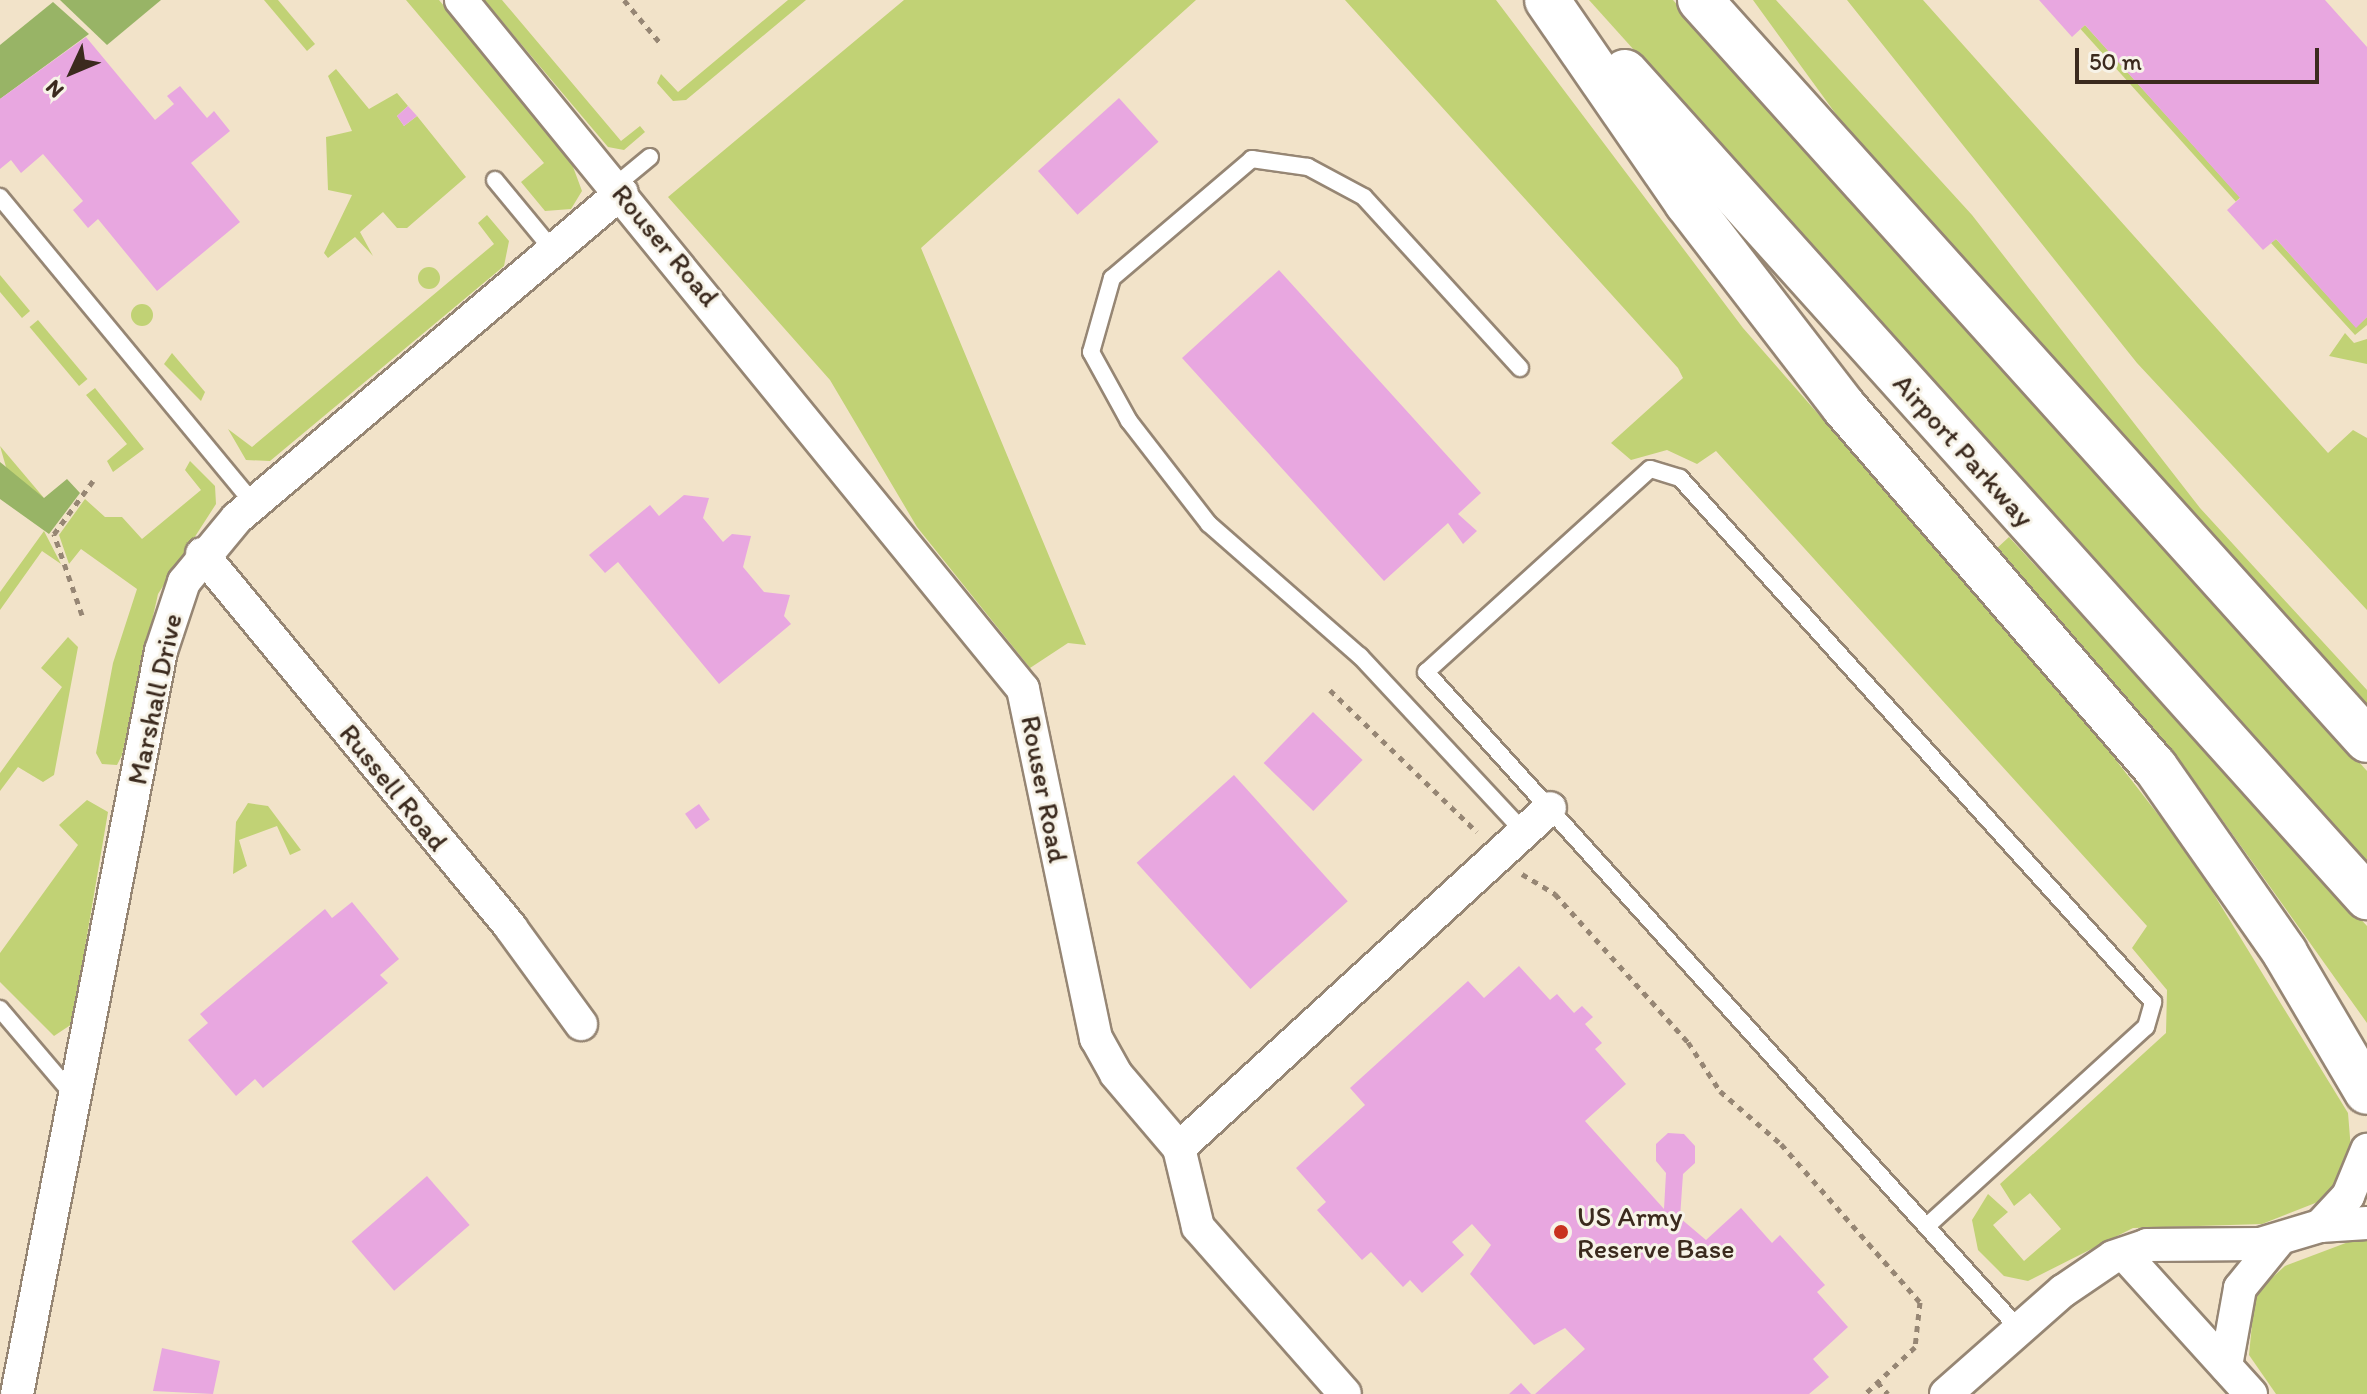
<!DOCTYPE html>
<style>
body{margin:0}
#map{position:relative;width:2367px;height:1394px;overflow:hidden;background:#f2e3c9;font-family:Itim,sans-serif}
div>[style]{position:absolute}
.green>*{inset:0;background:#c1d275;transform-origin:0 0}
.round{border-radius:50%}
.forest>*{inset:0;background:#98b466}
.building>*{inset:0;background:#e8a7e0;transform-origin:0 0}
.path>*{height:5px;margin-top:-2.5px;transform-origin:0;background:repeating-linear-gradient(90deg,#968674 0 6px,transparent 0 12px)}
.roads{filter:drop-shadow(2px 0 #968674) drop-shadow(-2px 0 #968674) drop-shadow(0 2px #968674) drop-shadow(0 -2px #968674)}
.service>*{height:16px;margin:-8px;padding:0 8px;transform-origin:8px;border-radius:8px;background:#fff}
.minor>*{height:32px;margin:-16px;padding:0 16px;transform-origin:16px;border-radius:16px;background:#fff}
.motorway>*{height:44px;margin:-22px;padding:0 22px;transform-origin:22px;border-radius:22px;background:#fff}
.dots>*{width:22px;height:22px;translate:-50% -50%;box-sizing:border-box;border:4px solid #f7f3e8;border-radius:50%}
span{translate:-50% -50%;white-space:nowrap;text-align:center;line-height:1.15;-webkit-text-stroke:6px #f7f3e8;paint-order:stroke}
.street-label{font-size:28px;color:#3b2a1e}
.poi-label{font-size:28px;color:#3b2a1e}
.left{translate:0 -50%;text-align:left}
.north{position:absolute;left:32px;top:32px;width:80px;height:80px;-webkit-text-stroke:6px #f7f3e8;paint-order:stroke;rotate:226deg;font-size:22px;font-weight:700;line-height:32px;text-align:center;color:#3b2a1e}
.north::after{content:'';display:block;margin:auto;width:28px;height:36px;background:#3b2a1e;clip-path:polygon(50% 0,100% 100%,50% 72%,0 100%)}
.scale{position:absolute;left:2075px;top:48px;width:244px;height:36px;box-sizing:border-box;border:4px solid #3b2a1e;border-top:0;padding-left:10px;font-size:24px;line-height:28px;white-space:nowrap;color:#3b2a1e;-webkit-text-stroke:6px #f7f3e8;paint-order:stroke}
</style>
<div id="map">
<div class="green">
<i style="clip-path:polygon(264px 0,278px 0,315px 44px,307px 51px)"></i>
<i style="clip-path:polygon(406px 0,439px 0,569px 156px,582px 191px,571px 209px,545px 211px,521px 182px,544px 163px)"></i>
<i style="clip-path:polygon(484px 0,502px 0,621px 141px,640px 126px,645px 132px,624px 150px,608px 147px)"></i>
<i style="clip-path:polygon(788px 0,806px 0,686px 100px,673px 101px,657px 83px,661px 74px,678px 92px)"></i>
<i style="clip-path:polygon(904px 0,1196px 0,921px 248px,1086px 645px,1068px 643px,1030px 668px,917px 527px,830px 380px,668px 197px)"></i>
<i style="clip-path:polygon(1345px 0,1496px 0,1743px 328px,2081px 715px,2191px 857px,2348px 1113px,2352px 1162px,2328px 1198px,2262px 1224px,2133px 1228px,2028px 1281px,2004px 1276px,1978px 1250px,1972px 1220px,1988px 1194px,2008px 1212px,1993px 1225px,2024px 1261px,2061px 1229px,2030px 1193px,2014px 1206px,2000px 1184px,2166px 1033px,2167px 990px,2132px 948px,2147px 926px,1716px 451px,1697px 464px,1667px 450px,1631px 460px,1611px 443px,1683px 378px,1678px 368px)"></i>
<i style="clip-path:polygon(1589px 0,1673px 0,1878px 227px,2367px 771px,2367px 865px)"></i>
<i style="clip-path:polygon(1753px 0,1776px 0,1972px 215px,2200px 508px,2367px 690px,2367px 707px,1857px 143px)"></i>
<i style="clip-path:polygon(1847px 0,1923px 0,2328px 453px,2353px 430px,2367px 438px,2367px 610px,2137px 363px)"></i>
<i style="left:2085px;top:25px;width:232px;height:6px;rotate:48deg"></i>
<i style="clip-path:polygon(336px 69px,369px 109px,397px 93px,408px 106px,397px 116px,404px 126px,417px 116px,466px 177px,407px 228px,397px 228px,383px 212px,360px 232px,373px 256px,355px 237px,328px 258px,324px 253px,352px 195px,328px 190px,326px 137px,352px 131px,328px 76px)"></i>
<i style="clip-path:polygon(487px 215px,509px 241px,504px 266px,270px 461px,246px 460px,228px 429px,252px 447px,494px 244px,478px 223px)"></i>
<i style="clip-path:polygon(2276px 239px,2356px 327px,2367px 317px,2367px 325px,2355px 335px,2271px 243px)"></i>
<i class="round" style="left:418px;top:267px;width:22px;height:22px"></i>
<i style="clip-path:polygon(0 275px,30px 311px,22px 318px,0 292px)"></i>
<i class="round" style="left:131px;top:304px;width:22px;height:22px"></i>
<i style="left:38px;top:320px;width:77px;height:11px;rotate:50deg"></i>
<i style="clip-path:polygon(2345px 333px,2354px 343px,2367px 339px,2367px 364px,2329px 356px)"></i>
<i style="clip-path:polygon(172px 353px,205px 392px,201px 401px,164px 364px)"></i>
<i style="clip-path:polygon(95px 388px,144px 449px,113px 472px,107px 461px,127px 444px,86px 395px)"></i>
<i style="clip-path:polygon(0 446px,44px 498px,8px 474px)"></i>
<i style="clip-path:polygon(190px 461px,215px 486px,216px 504px,158px 594px,122px 755px,117px 765px,102px 764px,96px 753px,113px 663px,137px 589px,81px 549px,69px 564px,59px 535px,85px 499px,105px 517px,122px 517px,142px 539px,201px 490px,185px 470px)"></i>
<i style="clip-path:polygon(44px 531px,61px 564px,42px 551px,0 610px,0 592px)"></i>
<i style="clip-path:polygon(2009px 537px,2367px 926px,2367px 1023px,2196px 783px,1995px 550px)"></i>
<i style="clip-path:polygon(68px 637px,78px 647px,54px 775px,43px 782px,18px 767px,0 791px,0 773px,62px 687px,41px 668px)"></i>
<i style="clip-path:polygon(87px 800px,108px 812px,72px 1024px,54px 1036px,0 982px,0 953px,78px 845px,59px 825px)"></i>
<i style="clip-path:polygon(248px 803px,268px 806px,301px 850px,290px 855px,277px 826px,239px 840px,247px 866px,233px 874px,236px 822px)"></i>
<i style="clip-path:polygon(2367px 1235px,2367px 1394px,2276px 1394px,2249px 1355px,2255px 1293px,2285px 1266px)"></i>
</div>
<div class="forest">
<i style="clip-path:polygon(60px 0,161px 0,107px 45px)"></i>
<i style="clip-path:polygon(53px 2px,89px 34px,0 99px,0 45px)"></i>
<i style="clip-path:polygon(0 462px,44px 498px,67px 479px,80px 493px,49px 534px,0 499px)"></i>
</div>
<div class="building">
<i style="clip-path:polygon(2039px 0,2325px 0,2367px 47px,2367px 317px,2356px 328px,2276px 239px,2263px 250px,2227px 210px,2240px 198px,2085px 25px,2072px 37px)"></i>
<i style="clip-path:polygon(86px 37px,155px 120px,174px 104px,167px 96px,180px 86px,207px 118px,214px 111px,230px 131px,191px 163px,240px 222px,157px 291px,98px 219px,88px 228px,73px 210px,83px 201px,43px 154px,21px 173px,11px 160px,0 169px,0 99px)"></i>
<i style="left:1119px;top:98px;width:59px;height:109px;rotate:48deg"></i>
<i style="clip-path:polygon(408px 106px,417px 116px,404px 126px,397px 116px)"></i>
<i style="clip-path:polygon(1279px 270px,1481px 493px,1458px 514px,1477px 531px,1463px 544px,1448px 523px,1384px 581px,1182px 358px)"></i>
<i style="clip-path:polygon(684px 495px,709px 498px,703px 518px,723px 542px,732px 534px,751px 536px,743px 567px,764px 592px,790px 595px,784px 616px,791px 624px,719px 684px,618px 562px,605px 573px,589px 555px,650px 505px,659px 516px)"></i>
<i style="left:1313px;top:712px;width:69px;height:71px;rotate:44deg"></i>
<i style="left:1234px;top:775px;width:170px;height:131px;rotate:48deg"></i>
<i style="left:699px;top:804px;width:19px;height:17px;rotate:55deg"></i>
<i style="clip-path:polygon(352px 902px,399px 959px,380px 975px,388px 983px,263px 1088px,255px 1079px,236px 1096px,188px 1040px,208px 1023px,200px 1014px,325px 909px,332px 918px)"></i>
<i style="clip-path:polygon(1519px 966px,1550px 1000px,1557px 994px,1574px 1013px,1582px 1006px,1593px 1017px,1585px 1024px,1602px 1043px,1595px 1049px,1626px 1084px,1585px 1121px,1664px 1209px,1666px 1173px,1656px 1161px,1656px 1144px,1668px 1133px,1684px 1134px,1695px 1146px,1695px 1163px,1683px 1174px,1680px 1218px,1706px 1240px,1741px 1208px,1772px 1243px,1780px 1235px,1825px 1285px,1817px 1292px,1848px 1327px,1813px 1359px,1829px 1377px,1809px 1394px,1535px 1394px,1585px 1349px,1565px 1328px,1534px 1345px,1470px 1274px,1491px 1245px,1472px 1224px,1452px 1242px,1464px 1255px,1422px 1293px,1410px 1280px,1403px 1287px,1371px 1252px,1362px 1260px,1317px 1210px,1326px 1202px,1296px 1168px,1365px 1105px,1350px 1088px,1468px 981px,1484px 998px)"></i>
<i style="left:427px;top:1176px;width:65px;height:100px;rotate:49deg"></i>
<i style="clip-path:polygon(162px 1348px,220px 1361px,213px 1394px,153px 1391px)"></i>
<i style="clip-path:polygon(1521px 1383px,1531px 1394px,1509px 1394px)"></i>
</div>
<div class="path">
<i style="left:624px;top:0;width:57px;rotate:49.9deg"></i>
<i style="left:82px;top:615px;width:86px;rotate:-109.1deg"></i>
<i style="left:54px;top:534px;width:66px;rotate:-53.7deg"></i>
<i style="left:1330px;top:690px;width:204px;rotate:44deg"></i>
<i style="left:1522px;top:874px;width:39px;rotate:31deg"></i>
<i style="left:1555px;top:894px;width:199px;rotate:48.1deg"></i>
<i style="left:1688px;top:1042px;width:59px;rotate:56.9deg"></i>
<i style="left:1720px;top:1091px;width:81px;rotate:41deg"></i>
<i style="left:1781px;top:1144px;width:210px;rotate:48.7deg"></i>
<i style="left:1920px;top:1302px;width:45px;rotate:96.3deg"></i>
<i style="left:1915px;top:1347px;width:69px;rotate:136.8deg"></i>
<i style="left:1877px;top:1382px;width:16px;rotate:47deg"></i>
</div>
<div class="roads">
<div class="service">
<i style="left:495px;top:180px;width:91px;rotate:50.4deg"></i>
<i style="left:616px;top:185px;width:44px;rotate:-39.5deg"></i>
<i style="left:0;top:197px;width:398px;rotate:50.4deg"></i>
<i style="left:1520px;top:368px;width:231px;rotate:-132.4deg"></i>
<i style="left:1364px;top:197px;width:64px;rotate:-151.8deg"></i>
<i style="left:1308px;top:167px;width:57px;rotate:-171.9deg"></i>
<i style="left:1252px;top:159px;width:184px;rotate:139.6deg"></i>
<i style="left:1112px;top:278px;width:77px;rotate:105.8deg"></i>
<i style="left:1091px;top:352px;width:79px;rotate:61.2deg"></i>
<i style="left:1129px;top:421px;width:130px;rotate:52.2deg"></i>
<i style="left:1209px;top:524px;width:201px;rotate:41.2deg"></i>
<i style="left:1360px;top:656px;width:241px;rotate:47deg"></i>
<i style="left:0;top:1009px;width:114px;rotate:49.6deg"></i>
<i style="left:1927px;top:1226px;width:296px;rotate:-42.3deg"></i>
<i style="left:2146px;top:1027px;width:26px;rotate:-74deg"></i>
<i style="left:2153px;top:1002px;width:706px;rotate:-132.07deg"></i>
<i style="left:1680px;top:478px;width:31px;rotate:-163deg"></i>
<i style="left:1650px;top:469px;width:302px;rotate:137.8deg"></i>
<i style="left:1426px;top:672px;width:885px;rotate:47.93deg"></i>
</div>
<div class="minor">
<i style="left:461px;top:0;width:889px;rotate:50.8deg"></i>
<i style="left:1023px;top:689px;width:357px;rotate:78.2deg"></i>
<i style="left:1096px;top:1038px;width:41px;rotate:60.9deg"></i>
<i style="left:1116px;top:1074px;width:97px;rotate:49.6deg"></i>
<i style="left:1179px;top:1148px;width:503px;rotate:-42.5deg"></i>
<i style="left:202px;top:554px;width:485px;rotate:50.4deg"></i>
<i style="left:511px;top:928px;width:119px;rotate:53.9deg"></i>
<i style="left:1179px;top:1148px;width:81px;rotate:76.5deg"></i>
<i style="left:1198px;top:1227px;width:222px;rotate:48.6deg"></i>
<i style="left:2320px;top:1226px;width:41px;rotate:-47deg"></i>
<i style="left:2348px;top:1196px;width:50px;rotate:-67.6deg"></i>
<i style="left:2124px;top:1254px;width:189px;rotate:47.8deg"></i>
<i style="left:2226px;top:1366px;width:79px;rotate:-79.8deg"></i>
<i style="left:2240px;top:1288px;width:62px;rotate:-50.9deg"></i>
<i style="left:17px;top:1394px;width:757px;rotate:-79.03deg"></i>
<i style="left:161px;top:651px;width:73px;rotate:-71.6deg"></i>
<i style="left:184px;top:582px;width:83px;rotate:-50.4deg"></i>
<i style="left:237px;top:518px;width:504px;rotate:-40.26deg"></i>
<i style="left:1946px;top:1394px;width:156px;rotate:-41.4deg"></i>
<i style="left:2063px;top:1291px;width:60px;rotate:-34.2deg"></i>
<i style="left:2113px;top:1257px;width:36px;rotate:-19deg"></i>
<i style="left:2147px;top:1245px;width:113px;rotate:-0.5deg"></i>
<i style="left:2260px;top:1244px;width:63px;rotate:-16.7deg"></i>
<i style="left:2320px;top:1226px;width:47px;rotate:-3.7deg"></i>
</div>
<div class="motorway">
<i style="left:1547px;top:0;width:247px;rotate:55.4deg"></i>
<i style="left:1687px;top:203px;width:257px;rotate:52.4deg"></i>
<i style="left:1844px;top:407px;width:476px;rotate:49.2deg"></i>
<i style="left:2155px;top:767px;width:227px;rotate:55deg"></i>
<i style="left:2285px;top:953px;width:161px;rotate:59.5deg"></i>
<i style="left:1700px;top:0;width:996px;rotate:47.97deg"></i>
<i style="left:1625px;top:72px;width:1110px;rotate:48.03deg"></i>
</div>
</div>
<div class="dots">
<i style="left:1561px;top:1232px;background:#c8321e"></i>
</div>
<div class="street-label">
<span style="left:666px;top:245px;rotate:50deg">Rouser Road</span>
<span style="left:1964px;top:450px;rotate:48deg">Airport Parkway</span>
<span style="left:154px;top:699px;rotate:-78deg">Marshall Drive</span>
<span style="left:394px;top:787px;rotate:51deg">Russell Road</span>
<span style="left:1045px;top:789px;rotate:79deg">Rouser Road</span>
</div>
<div class="poi-label">
<span class="left" style="left:1577px;top:1232px">US Army<br>Reserve Base</span>
</div>
<div class="north">N</div>
<div class="scale">50 m</div>
</div>
